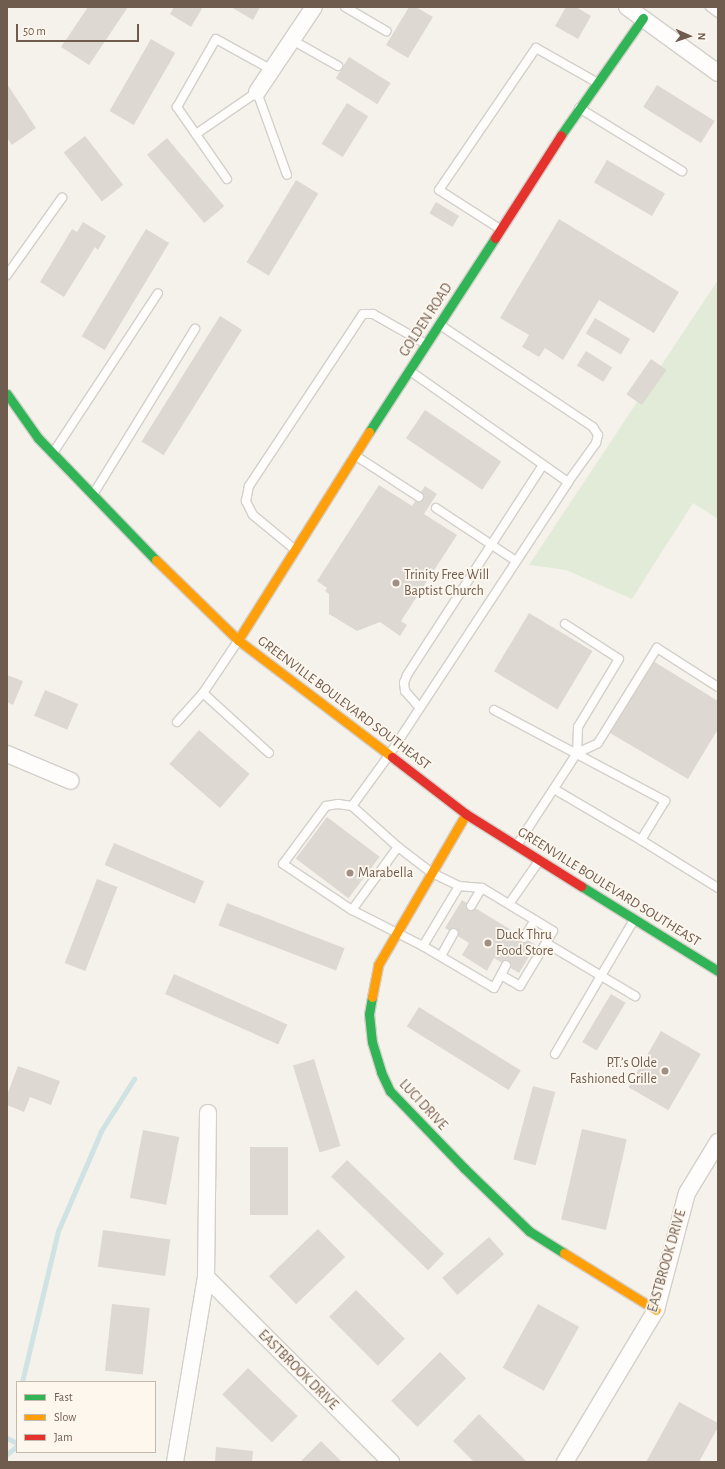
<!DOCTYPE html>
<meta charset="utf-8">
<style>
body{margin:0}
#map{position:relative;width:725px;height:1469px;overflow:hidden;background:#f5f2ec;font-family:"Alegreya Sans",sans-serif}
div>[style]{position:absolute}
.green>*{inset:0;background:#e2ebd8}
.stream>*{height:5px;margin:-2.5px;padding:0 2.5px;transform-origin:2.5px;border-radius:2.5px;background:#cfe2e4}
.building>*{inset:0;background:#ded8d2;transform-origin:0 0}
.roads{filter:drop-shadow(1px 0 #d4cfca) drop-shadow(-1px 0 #d4cfca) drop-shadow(0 1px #d4cfca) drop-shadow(0 -1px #d4cfca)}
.lane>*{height:8px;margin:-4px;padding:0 4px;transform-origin:4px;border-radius:4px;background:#fefdfc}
.street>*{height:16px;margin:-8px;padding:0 8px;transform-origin:8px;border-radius:8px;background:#fefdfc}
.fast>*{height:9px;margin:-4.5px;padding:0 4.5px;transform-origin:4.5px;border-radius:4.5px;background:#30b455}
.slow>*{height:9px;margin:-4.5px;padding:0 4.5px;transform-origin:4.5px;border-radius:4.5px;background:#ff9f0a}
.jam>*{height:9px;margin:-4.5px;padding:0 4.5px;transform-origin:4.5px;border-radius:4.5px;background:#e5322d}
.dots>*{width:11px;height:11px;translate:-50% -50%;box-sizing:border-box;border:2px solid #fdf7ee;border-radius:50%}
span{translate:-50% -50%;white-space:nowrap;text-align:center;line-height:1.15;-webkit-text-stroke:3.5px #fdf7ee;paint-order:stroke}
.street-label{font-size:14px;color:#705c4f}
.poi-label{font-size:14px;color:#705c4f}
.left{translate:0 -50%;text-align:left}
.right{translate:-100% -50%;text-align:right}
.frame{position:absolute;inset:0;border:8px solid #705c4f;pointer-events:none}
.legend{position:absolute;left:16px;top:1381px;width:140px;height:72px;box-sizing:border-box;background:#fdf7ee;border:1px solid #c5b9ae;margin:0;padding:5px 7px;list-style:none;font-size:12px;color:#705c4f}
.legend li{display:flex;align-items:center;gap:8px;height:20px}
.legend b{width:20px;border:1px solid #c5b9ae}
.north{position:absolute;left:669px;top:16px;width:40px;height:40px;-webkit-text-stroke:3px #fdf7ee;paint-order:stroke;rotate:92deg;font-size:11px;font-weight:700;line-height:16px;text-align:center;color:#705c4f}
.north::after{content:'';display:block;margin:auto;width:14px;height:18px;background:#705c4f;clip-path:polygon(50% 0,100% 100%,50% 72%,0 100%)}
.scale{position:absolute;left:16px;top:24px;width:123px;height:18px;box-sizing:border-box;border:2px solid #705c4f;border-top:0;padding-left:5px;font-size:12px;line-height:14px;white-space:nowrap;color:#705c4f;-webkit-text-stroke:3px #fdf7ee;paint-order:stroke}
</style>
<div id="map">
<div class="green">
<i style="clip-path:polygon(718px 280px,718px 519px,693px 503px,632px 599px,566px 570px,529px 565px)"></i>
</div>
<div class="stream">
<i style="left:22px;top:1382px;width:155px;rotate:-76.6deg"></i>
<i style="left:58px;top:1231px;width:109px;rotate:-66.7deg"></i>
<i style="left:101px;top:1131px;width:62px;rotate:-57.6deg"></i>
<i style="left:7px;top:1438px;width:11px;rotate:27deg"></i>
<i style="left:7px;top:1454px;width:13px;rotate:-39deg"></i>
</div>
<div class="building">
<i style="clip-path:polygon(88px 7px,128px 7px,89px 65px,61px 47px)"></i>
<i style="clip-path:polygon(174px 7px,203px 7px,191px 27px,170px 14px)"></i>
<i style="clip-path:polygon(231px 7px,260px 7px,253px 20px)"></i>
<i style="clip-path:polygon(409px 7px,416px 7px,433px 17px,408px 58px,386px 45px)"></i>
<i style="clip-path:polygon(566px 7px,576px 7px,591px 16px,578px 39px,555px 26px)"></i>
<i style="left:151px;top:39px;width:28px;height:83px;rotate:30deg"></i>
<i style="left:349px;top:57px;width:49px;height:25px;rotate:32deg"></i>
<i style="clip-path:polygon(7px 84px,36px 128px,12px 145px,7px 138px)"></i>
<i style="left:657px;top:85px;width:68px;height:26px;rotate:32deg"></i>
<i style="left:347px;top:103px;width:25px;height:48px;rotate:32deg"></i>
<i style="left:85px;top:136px;width:62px;height:27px;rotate:52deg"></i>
<i style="left:167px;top:138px;width:89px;height:26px;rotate:50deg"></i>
<i style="left:607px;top:160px;width:67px;height:26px;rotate:30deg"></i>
<i style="left:296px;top:180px;width:26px;height:96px;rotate:31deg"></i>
<i style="left:436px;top:202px;width:27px;height:13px;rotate:31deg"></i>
<i style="clip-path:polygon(559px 219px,679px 292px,654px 333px,599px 300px,563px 360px,545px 348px,539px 357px,522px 347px,529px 335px,500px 318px)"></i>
<i style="clip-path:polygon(83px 222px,106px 236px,98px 250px,95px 247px,64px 297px,40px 282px,72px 229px,77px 232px)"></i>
<i style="left:146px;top:229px;width:27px;height:125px;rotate:31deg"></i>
<i style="left:220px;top:316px;width:26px;height:148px;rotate:32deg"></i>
<i style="left:595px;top:318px;width:41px;height:18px;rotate:31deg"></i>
<i style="left:586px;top:351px;width:31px;height:17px;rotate:32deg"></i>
<i style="left:651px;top:359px;width:19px;height:43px;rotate:35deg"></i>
<i style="left:425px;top:410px;width:92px;height:34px;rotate:34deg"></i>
<i style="clip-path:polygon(379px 485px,412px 506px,425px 486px,437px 494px,424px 514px,457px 535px,401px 621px,407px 625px,400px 636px,380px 622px,357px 631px,329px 614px,329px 594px,325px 591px,327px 588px,317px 581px)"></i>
<i style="left:529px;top:613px;width:74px;height:68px;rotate:31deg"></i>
<i style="clip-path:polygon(653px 661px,718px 701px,718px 729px,688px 779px,610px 733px)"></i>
<i style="clip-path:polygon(7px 675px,23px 681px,13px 705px,7px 702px)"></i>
<i style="left:45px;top:690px;width:36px;height:28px;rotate:23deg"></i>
<i style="left:199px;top:730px;width:67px;height:45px;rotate:41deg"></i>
<i style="left:327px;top:817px;width:66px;height:52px;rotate:37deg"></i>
<i style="left:114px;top:843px;width:98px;height:24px;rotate:23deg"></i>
<i style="left:97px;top:879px;width:22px;height:90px;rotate:21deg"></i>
<i style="clip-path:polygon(462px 900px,536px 945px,519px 973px,494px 958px,487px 971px,462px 955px,469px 943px,445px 928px)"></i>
<i style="left:227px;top:903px;width:126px;height:24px;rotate:21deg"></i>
<i style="left:174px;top:974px;width:124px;height:22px;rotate:24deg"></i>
<i style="left:611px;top:994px;width:17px;height:56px;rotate:31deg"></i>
<i style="left:419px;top:1007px;width:120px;height:23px;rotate:32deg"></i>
<i style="left:661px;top:1031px;width:46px;height:65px;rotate:30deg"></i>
<i style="left:314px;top:1059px;width:91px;height:22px;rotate:73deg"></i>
<i style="clip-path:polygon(18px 1066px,60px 1081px,51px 1105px,30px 1097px,24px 1112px,7px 1105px,7px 1095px)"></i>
<i style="left:533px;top:1086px;width:23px;height:76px;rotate:15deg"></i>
<i style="left:582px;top:1129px;width:46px;height:93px;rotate:13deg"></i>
<i style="left:143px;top:1130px;width:37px;height:69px;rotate:11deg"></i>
<i style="left:250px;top:1147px;width:38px;height:68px"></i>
<i style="left:347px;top:1160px;width:135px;height:23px;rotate:44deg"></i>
<i style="left:318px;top:1229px;width:39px;height:68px;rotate:46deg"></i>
<i style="left:103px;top:1230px;width:68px;height:37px;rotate:8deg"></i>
<i style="left:489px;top:1237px;width:23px;height:62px;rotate:49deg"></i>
<i style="left:356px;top:1290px;width:69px;height:38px;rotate:45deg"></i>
<i style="left:112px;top:1304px;width:38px;height:67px;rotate:6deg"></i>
<i style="left:538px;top:1304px;width:47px;height:73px;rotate:29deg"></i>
<i style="left:440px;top:1352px;width:37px;height:69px;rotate:45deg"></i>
<i style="left:248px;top:1368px;width:69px;height:37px;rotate:44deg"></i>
<i style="clip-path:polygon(679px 1402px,718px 1423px,718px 1427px,699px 1462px,646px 1462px)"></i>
<i style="clip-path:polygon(479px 1414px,527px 1462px,474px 1462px,453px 1441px)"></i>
<i style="clip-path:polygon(321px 1441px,342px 1462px,300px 1462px)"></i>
<i style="clip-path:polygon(216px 1447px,253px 1451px,252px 1462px,215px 1462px)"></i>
</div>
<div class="roads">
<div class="lane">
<i style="left:345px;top:7px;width:48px;rotate:30.3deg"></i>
<i style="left:710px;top:7px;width:10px;rotate:37deg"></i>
<i style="left:292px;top:40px;width:53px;rotate:29.5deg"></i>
<i style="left:579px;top:108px;width:121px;rotate:31.5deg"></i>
<i style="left:196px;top:134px;width:74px;rotate:-34.5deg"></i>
<i style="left:257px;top:92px;width:88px;rotate:70.1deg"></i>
<i style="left:227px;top:179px;width:88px;rotate:-124.8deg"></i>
<i style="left:177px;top:107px;width:78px;rotate:-60.2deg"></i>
<i style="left:216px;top:39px;width:64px;rotate:29deg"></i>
<i style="left:500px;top:229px;width:72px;rotate:-147.4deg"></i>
<i style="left:439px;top:190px;width:172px;rotate:-55.7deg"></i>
<i style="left:536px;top:48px;width:69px;rotate:29.5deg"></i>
<i style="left:7px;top:275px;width:95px;rotate:-54.5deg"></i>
<i style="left:410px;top:371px;width:193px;rotate:35.1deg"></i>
<i style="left:568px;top:482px;width:48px;rotate:-54.3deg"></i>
<i style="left:596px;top:443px;width:8px;rotate:-76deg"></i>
<i style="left:598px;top:435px;width:9px;rotate:-122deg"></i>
<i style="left:593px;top:427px;width:184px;rotate:-146.3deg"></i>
<i style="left:53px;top:453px;width:191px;rotate:-56.7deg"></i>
<i style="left:356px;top:456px;width:75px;rotate:33.1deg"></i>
<i style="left:94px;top:493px;width:193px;rotate:-58.4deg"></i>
<i style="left:436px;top:508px;width:96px;rotate:33.5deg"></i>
<i style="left:293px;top:548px;width:52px;rotate:-140.5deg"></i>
<i style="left:253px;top:515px;width:16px;rotate:-117deg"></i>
<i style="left:246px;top:501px;width:15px;rotate:-79deg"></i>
<i style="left:249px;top:486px;width:206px;rotate:-56.5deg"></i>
<i style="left:363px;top:314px;width:10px"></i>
<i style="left:373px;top:314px;width:61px;rotate:29.5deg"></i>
<i style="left:565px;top:624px;width:64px;rotate:32.9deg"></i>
<i style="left:619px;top:659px;width:79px;rotate:121.1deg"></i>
<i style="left:578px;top:727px;width:26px;rotate:92deg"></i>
<i style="left:238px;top:641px;width:63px;rotate:123.9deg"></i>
<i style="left:203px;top:693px;width:89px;rotate:42.3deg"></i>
<i style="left:419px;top:707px;width:21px;rotate:-131deg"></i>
<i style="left:405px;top:691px;width:8px;rotate:-97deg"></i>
<i style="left:404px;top:683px;width:9px;rotate:-69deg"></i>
<i style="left:407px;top:675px;width:250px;rotate:-57.1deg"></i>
<i style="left:494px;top:710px;width:194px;rotate:28deg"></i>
<i style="left:665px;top:801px;width:46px;rotate:121.6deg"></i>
<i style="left:177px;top:722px;width:39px;rotate:-48deg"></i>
<i style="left:554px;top:789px;width:101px;rotate:30.4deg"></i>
<i style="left:641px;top:840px;width:91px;rotate:31.9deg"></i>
<i style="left:352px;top:806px;width:14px;rotate:-172deg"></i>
<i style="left:338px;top:804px;width:12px;rotate:171deg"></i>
<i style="left:326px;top:806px;width:72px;rotate:126.6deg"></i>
<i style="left:283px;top:864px;width:83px;rotate:33.7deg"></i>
<i style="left:352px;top:910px;width:78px;rotate:-53.9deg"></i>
<i style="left:517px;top:845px;width:110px;rotate:-56.9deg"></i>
<i style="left:577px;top:753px;width:23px;rotate:-25deg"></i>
<i style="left:598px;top:743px;width:112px;rotate:-58.2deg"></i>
<i style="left:657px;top:648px;width:72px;rotate:32.6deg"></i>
<i style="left:509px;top:904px;width:52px;rotate:-55.1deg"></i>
<i style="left:471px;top:906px;width:21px;rotate:-59deg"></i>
<i style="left:352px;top:910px;width:80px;rotate:26.9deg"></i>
<i style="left:423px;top:946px;width:82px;rotate:30.6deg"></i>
<i style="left:494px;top:988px;width:15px;rotate:-62deg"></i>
<i style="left:501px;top:975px;width:22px;rotate:30deg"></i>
<i style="left:520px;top:986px;width:64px;rotate:-59deg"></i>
<i style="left:553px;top:931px;width:83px;rotate:-148.8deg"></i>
<i style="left:482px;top:888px;width:23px;rotate:-175deg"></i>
<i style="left:524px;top:938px;width:21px;rotate:-59deg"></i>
<i style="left:546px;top:943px;width:104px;rotate:30.8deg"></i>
<i style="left:423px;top:946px;width:70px;rotate:-59deg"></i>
<i style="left:459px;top:886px;width:30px;rotate:-154deg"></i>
<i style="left:432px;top:873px;width:43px;rotate:-142.6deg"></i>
<i style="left:398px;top:847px;width:62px;rotate:-138.3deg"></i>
<i style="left:352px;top:806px;width:63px;rotate:-54deg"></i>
<i style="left:389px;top:755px;width:326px;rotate:-56.7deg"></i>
<i style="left:441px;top:956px;width:26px;rotate:-61deg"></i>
<i style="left:501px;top:975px;width:11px;rotate:-63deg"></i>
<i style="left:555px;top:1054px;width:156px;rotate:-59.5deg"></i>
</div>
<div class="street">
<i style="left:627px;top:7px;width:112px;rotate:36deg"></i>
<i style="left:257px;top:92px;width:102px;rotate:-56.2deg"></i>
<i style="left:7px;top:754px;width:69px;rotate:22.9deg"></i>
<i style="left:206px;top:1277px;width:262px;rotate:45deg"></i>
<i style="left:175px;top:1462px;width:188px;rotate:-80.5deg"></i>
<i style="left:206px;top:1277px;width:164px;rotate:-89.3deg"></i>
<i style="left:565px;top:1462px;width:177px;rotate:-59.1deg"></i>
<i style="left:656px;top:1310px;width:121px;rotate:-75.2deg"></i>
<i style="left:687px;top:1193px;width:60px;rotate:-58.7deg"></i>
</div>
<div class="fast">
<i style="left:561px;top:135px;width:143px;rotate:-55deg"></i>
<i style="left:7px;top:394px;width:54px;rotate:54.8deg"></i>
<i style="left:38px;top:438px;width:170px;rotate:46deg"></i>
<i style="left:369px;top:432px;width:231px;rotate:-57deg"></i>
<i style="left:581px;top:886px;width:161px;rotate:31.8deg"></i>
<i style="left:372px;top:997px;width:17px;rotate:100deg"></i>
<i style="left:369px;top:1014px;width:28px;rotate:84deg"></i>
<i style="left:372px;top:1042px;width:31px;rotate:73deg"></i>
<i style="left:381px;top:1072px;width:21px;rotate:65deg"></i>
<i style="left:390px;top:1091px;width:107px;rotate:46.1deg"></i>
<i style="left:464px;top:1168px;width:91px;rotate:44.1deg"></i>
<i style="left:529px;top:1231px;width:41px;rotate:32.2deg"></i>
</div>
<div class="slow">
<i style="left:156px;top:560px;width:115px;rotate:44.3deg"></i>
<i style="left:238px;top:640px;width:193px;rotate:37.2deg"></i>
<i style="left:238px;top:640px;width:246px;rotate:-57.8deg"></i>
<i style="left:372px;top:997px;width:33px;rotate:-79deg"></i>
<i style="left:378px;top:965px;width:175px;rotate:-59.8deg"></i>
<i style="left:564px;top:1253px;width:108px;rotate:31.8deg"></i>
</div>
<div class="jam">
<i style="left:495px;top:238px;width:122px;rotate:-57.3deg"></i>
<i style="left:392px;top:757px;width:93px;rotate:37.6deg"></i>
<i style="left:466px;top:814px;width:136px;rotate:32.1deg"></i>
</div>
</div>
<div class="dots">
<i style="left:396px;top:583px;background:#9f9086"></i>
<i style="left:350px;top:873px;background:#9f9086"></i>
<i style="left:488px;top:943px;background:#9f9086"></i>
<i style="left:665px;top:1071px;background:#9f9086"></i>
</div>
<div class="street-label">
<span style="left:426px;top:320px;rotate:-57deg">GOLDEN ROAD</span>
<span style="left:344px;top:703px;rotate:37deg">GREENVILLE BOULEVARD SOUTHEAST</span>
<span style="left:609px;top:887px;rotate:32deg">GREENVILLE BOULEVARD SOUTHEAST</span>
<span style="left:423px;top:1105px;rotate:47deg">LUCI DRIVE</span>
<span style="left:667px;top:1261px;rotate:-74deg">EASTBROOK DRIVE</span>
<span style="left:298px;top:1370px;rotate:45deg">EASTBROOK DRIVE</span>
</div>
<div class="poi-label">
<span class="left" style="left:404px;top:583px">Trinity Free Will<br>Baptist Church</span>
<span class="left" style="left:358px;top:873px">Marabella</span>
<span class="left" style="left:496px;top:943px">Duck Thru<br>Food Store</span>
<span class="right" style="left:657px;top:1071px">P.T.’s Olde<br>Fashioned Grille</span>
</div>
<div class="frame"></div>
<ul class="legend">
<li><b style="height:5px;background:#30b455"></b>Fast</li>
<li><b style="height:5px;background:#ff9f0a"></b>Slow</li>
<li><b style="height:5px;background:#e5322d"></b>Jam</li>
</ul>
<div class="north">N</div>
<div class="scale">50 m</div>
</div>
